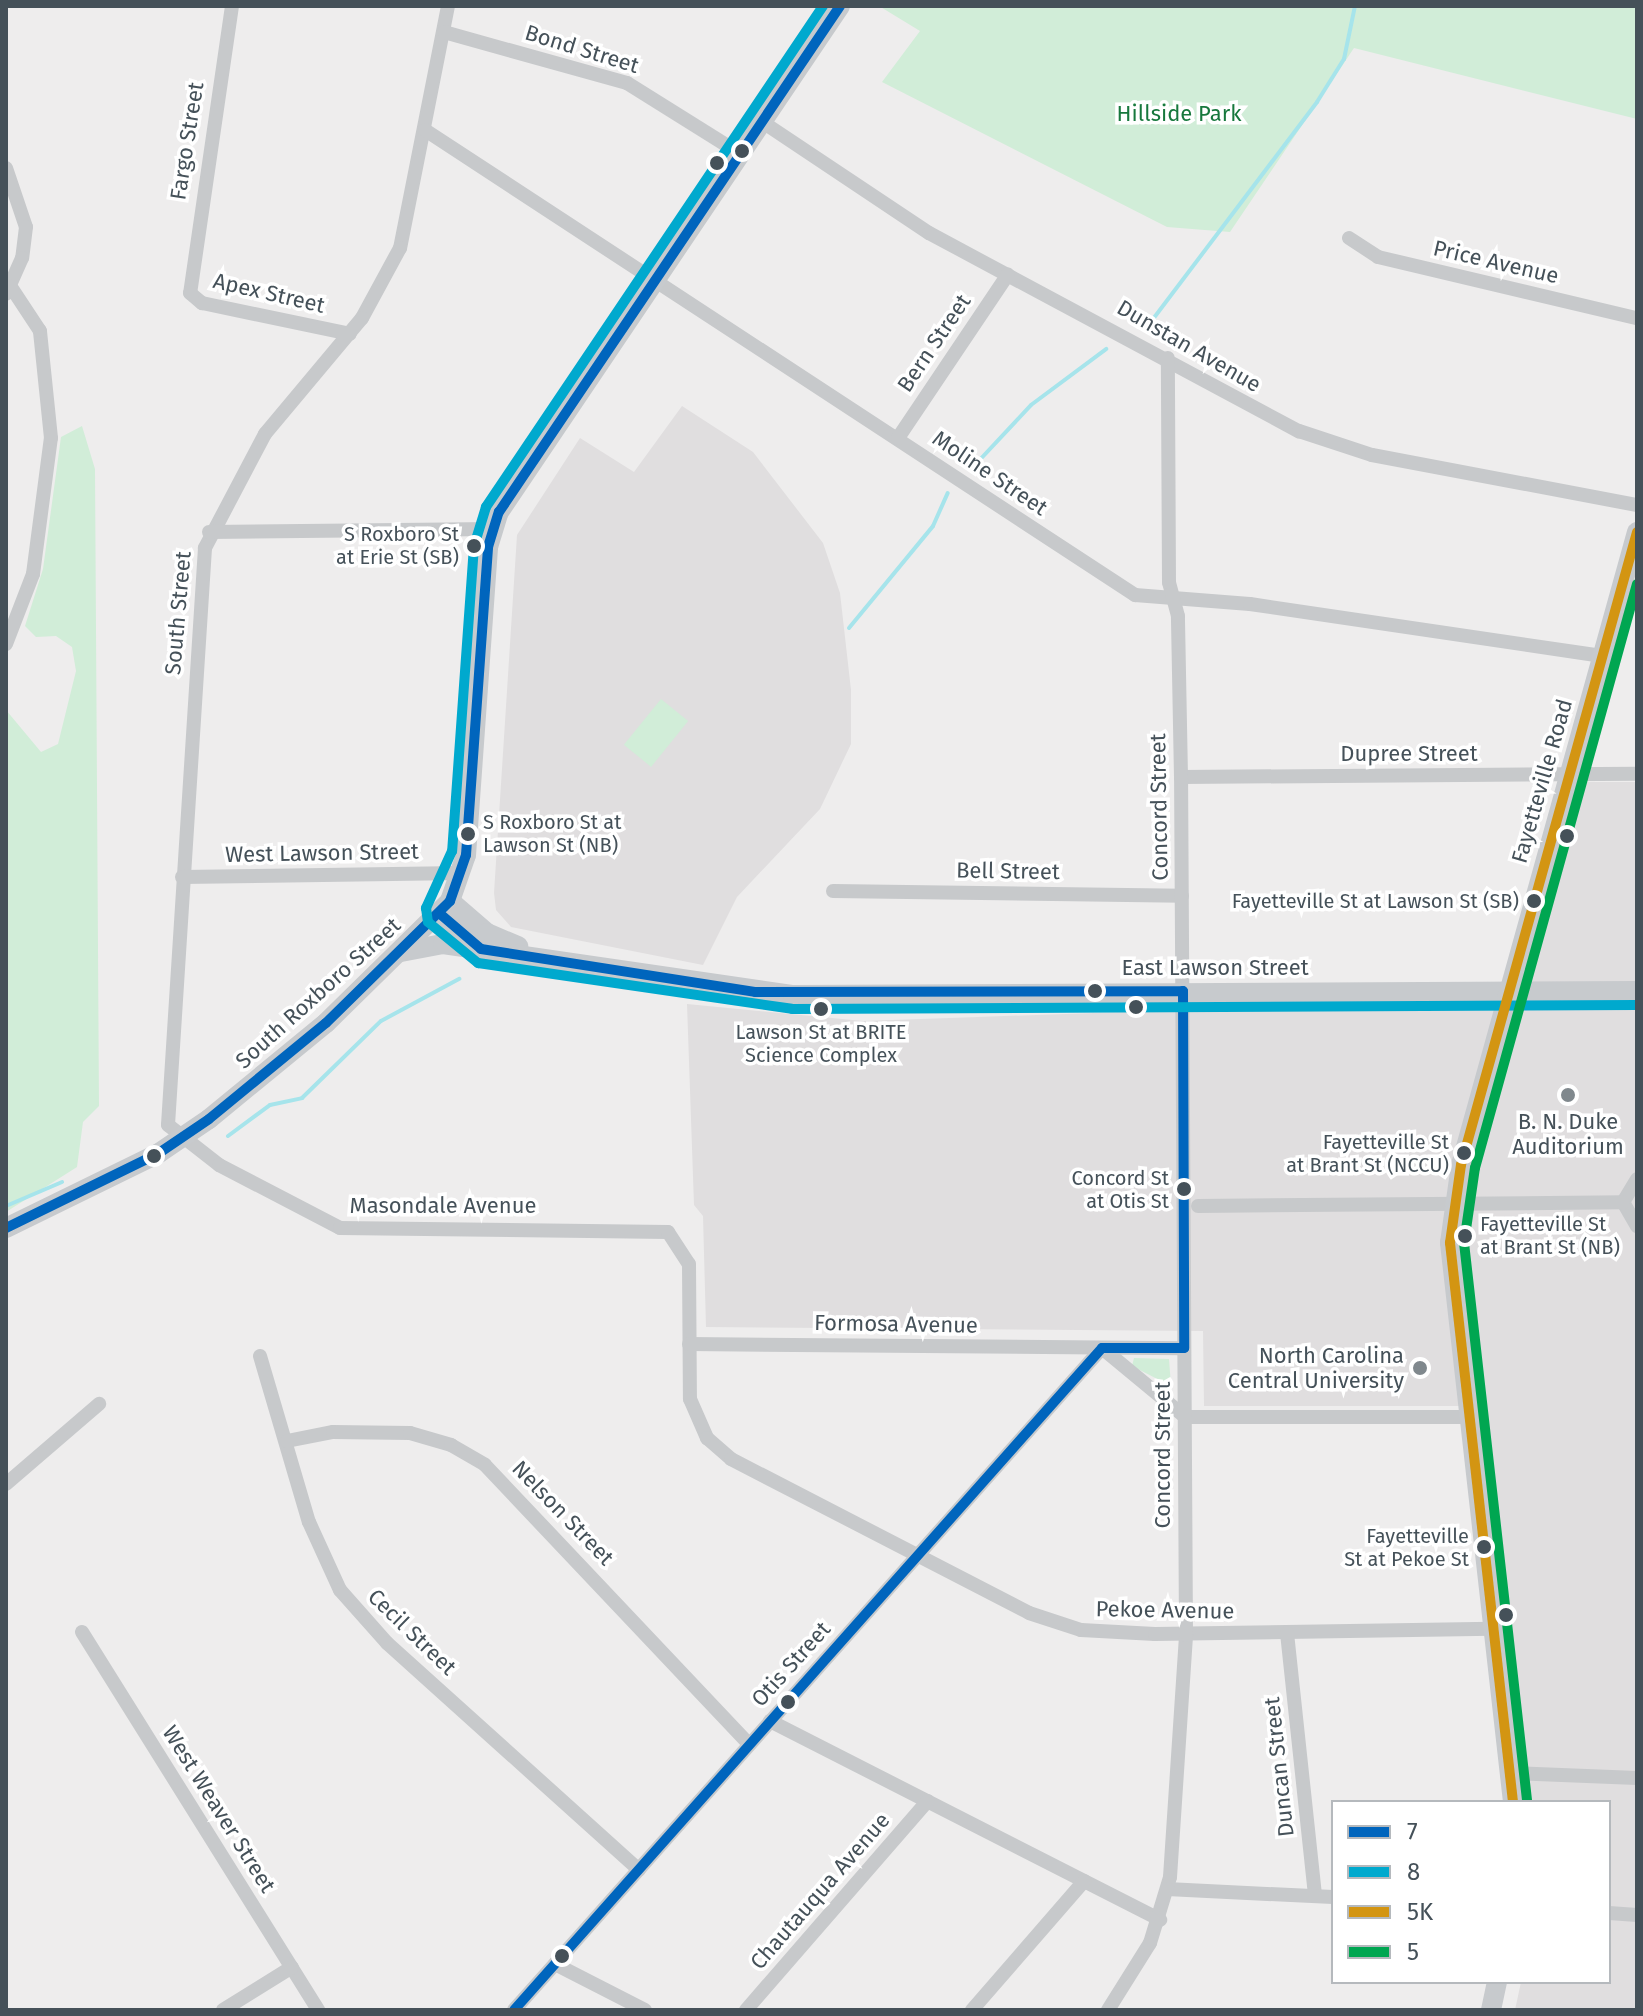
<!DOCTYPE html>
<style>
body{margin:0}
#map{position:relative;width:1643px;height:2016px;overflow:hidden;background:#eeeded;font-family:"Fira Sans",sans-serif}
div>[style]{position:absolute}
.education>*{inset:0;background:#e0dedf}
.green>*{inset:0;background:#d1edd8;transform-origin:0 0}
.stream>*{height:4px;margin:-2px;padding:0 2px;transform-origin:2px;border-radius:2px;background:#a6e4eb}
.street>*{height:14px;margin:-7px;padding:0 7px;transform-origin:7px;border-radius:7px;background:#c7c9cb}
.secondary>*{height:20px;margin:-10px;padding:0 10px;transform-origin:10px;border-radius:10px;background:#c7cacd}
.bus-1>*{height:10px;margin:-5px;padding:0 5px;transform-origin:5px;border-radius:5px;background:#0065bd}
.bus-2>*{height:10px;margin:-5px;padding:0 5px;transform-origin:5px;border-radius:5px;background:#00a9ce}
.bus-3>*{height:10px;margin:-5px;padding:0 5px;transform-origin:5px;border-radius:5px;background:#d39512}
.bus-4>*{height:10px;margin:-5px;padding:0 5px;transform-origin:5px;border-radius:5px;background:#00a651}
.dots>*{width:22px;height:22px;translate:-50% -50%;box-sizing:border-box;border:4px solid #fff;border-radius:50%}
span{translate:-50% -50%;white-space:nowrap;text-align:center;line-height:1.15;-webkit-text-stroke:7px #fff;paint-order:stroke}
.bus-label{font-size:20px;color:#455159}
.right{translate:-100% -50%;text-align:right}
.left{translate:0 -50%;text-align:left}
.street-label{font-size:22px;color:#455159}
.park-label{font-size:22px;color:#17783d}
.poi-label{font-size:22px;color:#455159}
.frame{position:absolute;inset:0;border:8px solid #455159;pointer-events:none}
.legend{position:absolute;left:1331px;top:1800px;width:280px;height:184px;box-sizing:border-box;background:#fff;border:2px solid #b5b9bd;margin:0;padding:10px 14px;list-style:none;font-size:24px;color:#455159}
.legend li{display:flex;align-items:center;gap:16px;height:40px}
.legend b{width:40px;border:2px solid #b5b9bd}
</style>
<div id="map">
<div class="education">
<i style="clip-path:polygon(682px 406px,753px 452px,823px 543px,840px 593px,851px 690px,851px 744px,820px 809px,737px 897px,703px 965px,511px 927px,496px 910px,494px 893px,517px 535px,580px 438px,634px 472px)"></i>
<i style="clip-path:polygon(1575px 782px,1637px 782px,1637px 2010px,1515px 2010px,1521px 1982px,1609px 1982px,1609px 1802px,1528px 1802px,1482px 1406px,1204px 1406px,1203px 1331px,706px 1327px,703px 1216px,694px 1205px,687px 1004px,863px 1021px,1525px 998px)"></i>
</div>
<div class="green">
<i style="clip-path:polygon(879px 6px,1637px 6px,1637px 119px,1354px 48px,1230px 232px,1167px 227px,882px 82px,920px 31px)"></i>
<i style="clip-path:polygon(82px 426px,95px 469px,99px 1106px,83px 1122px,77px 1167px,6px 1212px,6px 710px,41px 752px,58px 744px,76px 671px,72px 647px,56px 636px,36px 637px,25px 626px,43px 569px,61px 437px)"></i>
<i style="left:661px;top:699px;width:35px;height:59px;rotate:39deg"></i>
<i style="clip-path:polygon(1134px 1358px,1169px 1359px,1171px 1386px,1132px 1366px)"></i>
</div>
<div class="stream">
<i style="left:1150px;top:323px;width:277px;rotate:-52.9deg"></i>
<i style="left:1317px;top:102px;width:51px;rotate:-57.9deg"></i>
<i style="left:1344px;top:59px;width:54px;rotate:-78.3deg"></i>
<i style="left:974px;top:466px;width:83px;rotate:-46.9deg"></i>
<i style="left:1031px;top:405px;width:94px;rotate:-36.7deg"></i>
<i style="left:849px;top:628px;width:132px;rotate:-50.5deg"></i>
<i style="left:933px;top:526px;width:36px;rotate:-66deg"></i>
<i style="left:228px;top:1136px;width:52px;rotate:-36.4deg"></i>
<i style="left:270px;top:1105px;width:33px;rotate:-12deg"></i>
<i style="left:302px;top:1098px;width:110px;rotate:-44.3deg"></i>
<i style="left:381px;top:1021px;width:89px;rotate:-28.3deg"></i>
<i style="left:6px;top:1206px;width:61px;rotate:-23.2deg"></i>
</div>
<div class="street">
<i style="left:232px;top:6px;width:290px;rotate:98.3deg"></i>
<i style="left:190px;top:293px;width:16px;rotate:40deg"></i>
<i style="left:202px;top:303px;width:151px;rotate:11.8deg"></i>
<i style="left:448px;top:6px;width:247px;rotate:101.2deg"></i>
<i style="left:400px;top:248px;width:80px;rotate:118.5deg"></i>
<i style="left:362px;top:318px;width:151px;rotate:129.9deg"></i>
<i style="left:265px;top:434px;width:129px;rotate:117.8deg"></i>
<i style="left:205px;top:548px;width:578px;rotate:93.67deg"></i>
<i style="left:168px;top:1125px;width:65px;rotate:38.1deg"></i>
<i style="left:219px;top:1165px;width:136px;rotate:27.5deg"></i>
<i style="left:340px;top:1228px;width:328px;rotate:0.7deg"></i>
<i style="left:668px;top:1232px;width:38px;rotate:57deg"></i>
<i style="left:689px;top:1264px;width:135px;rotate:89.6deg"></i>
<i style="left:690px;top:1399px;width:43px;rotate:66.4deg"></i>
<i style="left:707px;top:1438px;width:32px;rotate:41deg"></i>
<i style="left:731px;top:1459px;width:335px;rotate:27.3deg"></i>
<i style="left:1029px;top:1613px;width:55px;rotate:18.1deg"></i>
<i style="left:1081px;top:1630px;width:74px;rotate:3.1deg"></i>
<i style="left:1155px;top:1634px;width:337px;rotate:-0.9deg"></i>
<i style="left:444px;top:32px;width:190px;rotate:15.6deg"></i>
<i style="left:627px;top:83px;width:132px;rotate:32deg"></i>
<i style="left:761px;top:121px;width:202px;rotate:33.7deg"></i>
<i style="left:929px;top:233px;width:420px;rotate:28.2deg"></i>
<i style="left:1299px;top:431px;width:77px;rotate:18.2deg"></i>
<i style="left:1372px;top:455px;width:270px;rotate:10.7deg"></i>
<i style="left:425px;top:130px;width:849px;rotate:33.22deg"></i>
<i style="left:1135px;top:595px;width:115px;rotate:4.5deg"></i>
<i style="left:1250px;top:604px;width:356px;rotate:8.4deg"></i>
<i style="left:6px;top:168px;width:62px;rotate:71.3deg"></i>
<i style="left:26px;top:227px;width:31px;rotate:97deg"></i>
<i style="left:22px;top:258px;width:39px;rotate:114deg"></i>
<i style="left:1349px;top:238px;width:35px;rotate:33deg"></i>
<i style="left:1378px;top:257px;width:266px;rotate:13.3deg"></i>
<i style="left:898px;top:438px;width:197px;rotate:-56.1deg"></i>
<i style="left:209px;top:532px;width:284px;rotate:-0.6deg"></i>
<i style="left:6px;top:644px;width:75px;rotate:-68.9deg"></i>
<i style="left:33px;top:574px;width:137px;rotate:-82.5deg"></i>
<i style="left:51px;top:438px;width:108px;rotate:-95.9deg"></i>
<i style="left:40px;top:331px;width:53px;rotate:-123.4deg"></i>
<i style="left:1181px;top:777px;width:456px;rotate:-0.4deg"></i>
<i style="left:182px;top:877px;width:280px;rotate:-0.8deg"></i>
<i style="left:833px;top:891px;width:349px;rotate:0.8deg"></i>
<i style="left:1637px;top:1179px;width:27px;rotate:121deg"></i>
<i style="left:1623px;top:1202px;width:28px;rotate:60deg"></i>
<i style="left:1198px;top:1206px;width:425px;rotate:-0.5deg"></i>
<i style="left:689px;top:1344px;width:495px;rotate:0.5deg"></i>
<i style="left:1102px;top:1348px;width:108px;rotate:39.7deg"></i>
<i style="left:1185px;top:1417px;width:281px"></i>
<i style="left:260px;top:1356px;width:173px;rotate:73.6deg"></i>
<i style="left:309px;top:1522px;width:75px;rotate:65.5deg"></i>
<i style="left:340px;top:1590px;width:71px;rotate:48.4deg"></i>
<i style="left:387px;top:1643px;width:339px;rotate:42deg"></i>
<i style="left:287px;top:1441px;width:47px;rotate:-11.1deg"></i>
<i style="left:333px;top:1432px;width:77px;rotate:0.7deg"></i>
<i style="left:410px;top:1433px;width:43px;rotate:16.3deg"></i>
<i style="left:451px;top:1445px;width:39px;rotate:30deg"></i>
<i style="left:485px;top:1465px;width:384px;rotate:46.6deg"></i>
<i style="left:6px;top:1484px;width:123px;rotate:-40.7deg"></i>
<i style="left:82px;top:1632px;width:446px;rotate:58deg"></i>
<i style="left:1287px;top:1633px;width:264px;rotate:83.9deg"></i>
<i style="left:770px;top:1721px;width:438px;rotate:27deg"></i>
<i style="left:1510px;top:1773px;width:127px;rotate:2.3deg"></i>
<i style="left:1167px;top:1889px;width:166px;rotate:2.8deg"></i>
<i style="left:1609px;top:1913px;width:28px;rotate:4deg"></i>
<i style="left:555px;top:1964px;width:101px;rotate:27.1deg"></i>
<i style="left:223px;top:2010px;width:81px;rotate:-31.9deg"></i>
<i style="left:514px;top:2010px;width:885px;rotate:-48.39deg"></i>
<i style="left:746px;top:2010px;width:277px;rotate:-49deg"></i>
<i style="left:972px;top:2010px;width:171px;rotate:-49deg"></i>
<i style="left:1108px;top:2010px;width:79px;rotate:-57.9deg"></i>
<i style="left:1150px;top:1943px;width:69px;rotate:-73.1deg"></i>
<i style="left:1170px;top:1877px;width:243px;rotate:-86.2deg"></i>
<i style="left:1186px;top:1635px;width:858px;rotate:-90.33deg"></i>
<i style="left:1181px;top:777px;width:161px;rotate:-91.1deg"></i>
<i style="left:1178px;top:616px;width:35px;rotate:-105deg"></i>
<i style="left:1169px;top:582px;width:224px;rotate:-90.3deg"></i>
</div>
<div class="secondary">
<i style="left:450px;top:901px;width:49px;rotate:40.9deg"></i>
<i style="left:487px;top:933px;width:34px;rotate:23deg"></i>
<i style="left:439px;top:913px;width:55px;rotate:40.6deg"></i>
<i style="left:401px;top:952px;width:43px;rotate:-10.8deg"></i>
<i style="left:443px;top:944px;width:354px;rotate:8.3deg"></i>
<i style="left:793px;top:995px;width:844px;rotate:-0.27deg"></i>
<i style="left:6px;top:1228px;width:170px;rotate:-26.1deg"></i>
<i style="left:159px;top:1153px;width:60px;rotate:-34.2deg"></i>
<i style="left:209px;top:1119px;width:151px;rotate:-39.4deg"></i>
<i style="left:326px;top:1023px;width:174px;rotate:-44.5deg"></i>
<i style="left:450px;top:901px;width:49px;rotate:-70.8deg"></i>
<i style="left:466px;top:855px;width:309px;rotate:-85.9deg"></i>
<i style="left:488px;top:547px;width:37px;rotate:-73deg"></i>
<i style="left:499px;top:512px;width:610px;rotate:-56.02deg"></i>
<i style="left:1513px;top:1802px;width:563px;rotate:-96.43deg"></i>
<i style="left:1450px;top:1243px;width:79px;rotate:-82deg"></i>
<i style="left:1461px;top:1165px;width:657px;rotate:-74.46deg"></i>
<i style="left:1491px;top:2010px;width:29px;rotate:-78deg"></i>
</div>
<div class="bus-1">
<i style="left:439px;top:913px;width:55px;rotate:40.6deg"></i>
<i style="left:481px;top:949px;width:277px;rotate:8.9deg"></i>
<i style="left:755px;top:992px;width:428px;rotate:-0.1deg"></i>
<i style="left:1183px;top:991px;width:357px;rotate:89.8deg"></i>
<i style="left:1184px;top:1348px;width:82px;rotate:180deg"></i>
<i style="left:1102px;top:1348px;width:885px;rotate:131.61deg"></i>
<i style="left:6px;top:1228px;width:170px;rotate:-26.1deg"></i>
<i style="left:159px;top:1153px;width:60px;rotate:-34.2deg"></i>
<i style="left:209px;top:1119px;width:151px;rotate:-39.4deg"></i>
<i style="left:326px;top:1023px;width:174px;rotate:-44.5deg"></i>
<i style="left:450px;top:901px;width:49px;rotate:-70.8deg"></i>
<i style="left:466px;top:855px;width:309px;rotate:-85.9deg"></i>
<i style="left:488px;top:547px;width:37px;rotate:-73deg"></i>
<i style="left:499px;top:512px;width:610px;rotate:-56.02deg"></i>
</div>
<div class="bus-2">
<i style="left:823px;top:6px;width:604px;rotate:123.93deg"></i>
<i style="left:486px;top:507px;width:41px;rotate:107.1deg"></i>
<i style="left:474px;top:546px;width:306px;rotate:94.1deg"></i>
<i style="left:452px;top:851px;width:63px;rotate:114.5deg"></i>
<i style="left:426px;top:908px;width:14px;rotate:82deg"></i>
<i style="left:428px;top:922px;width:65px;rotate:39.4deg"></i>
<i style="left:478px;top:963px;width:317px;rotate:8.3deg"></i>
<i style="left:792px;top:1009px;width:845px;rotate:-0.27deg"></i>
</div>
<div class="bus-3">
<i style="left:1513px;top:1802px;width:563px;rotate:-96.43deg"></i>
<i style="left:1450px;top:1243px;width:79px;rotate:-82deg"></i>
<i style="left:1461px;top:1165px;width:657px;rotate:-74.46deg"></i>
</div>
<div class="bus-4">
<i style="left:1527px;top:1800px;width:561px;rotate:-96.45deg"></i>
<i style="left:1464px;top:1243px;width:76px;rotate:-81.7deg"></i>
<i style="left:1475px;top:1168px;width:606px;rotate:-74.5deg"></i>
</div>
<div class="dots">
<i style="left:742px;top:151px;background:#455159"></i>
<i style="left:717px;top:163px;background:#455159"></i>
<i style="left:474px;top:546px;background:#455159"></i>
<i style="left:468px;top:834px;background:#455159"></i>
<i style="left:1567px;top:836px;background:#455159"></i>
<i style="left:1534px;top:901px;background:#455159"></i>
<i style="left:1095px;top:991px;background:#455159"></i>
<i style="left:1136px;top:1007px;background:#455159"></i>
<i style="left:821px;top:1009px;background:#455159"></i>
<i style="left:1568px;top:1095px;background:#80888d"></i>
<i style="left:1464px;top:1153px;background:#455159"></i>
<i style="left:154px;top:1156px;background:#455159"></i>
<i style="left:1184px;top:1189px;background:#455159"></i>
<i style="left:1465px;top:1236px;background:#455159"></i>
<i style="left:1420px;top:1368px;background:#80888d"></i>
<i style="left:1484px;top:1547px;background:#455159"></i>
<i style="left:1506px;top:1615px;background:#455159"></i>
<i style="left:788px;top:1702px;background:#455159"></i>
<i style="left:562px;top:1956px;background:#455159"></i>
</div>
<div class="bus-label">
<span class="right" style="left:459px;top:546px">S Roxboro St<br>at Erie St (SB)</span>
<span class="left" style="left:483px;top:834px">S Roxboro St at<br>Lawson St (NB)</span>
<span class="right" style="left:1519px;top:901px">Fayetteville St at Lawson St (SB)</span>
<span style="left:821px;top:1044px">Lawson St at BRITE<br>Science Complex</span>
<span class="right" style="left:1449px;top:1154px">Fayetteville St<br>at Brant St (NCCU)</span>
<span class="right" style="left:1169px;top:1190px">Concord St<br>at Otis St</span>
<span class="left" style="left:1480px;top:1236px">Fayetteville St<br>at Brant St (NB)</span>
<span class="right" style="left:1469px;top:1548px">Fayetteville<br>St at Pekoe St</span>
</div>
<div class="street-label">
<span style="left:582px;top:49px;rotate:17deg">Bond Street</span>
<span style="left:187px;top:141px;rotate:-81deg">Fargo Street</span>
<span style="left:1496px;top:262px;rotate:13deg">Price Avenue</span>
<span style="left:269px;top:293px;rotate:13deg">Apex Street</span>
<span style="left:934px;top:343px;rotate:-56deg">Bern Street</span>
<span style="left:1189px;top:346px;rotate:30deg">Dunstan Avenue</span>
<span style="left:990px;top:473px;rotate:34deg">Moline Street</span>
<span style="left:178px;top:613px;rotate:-85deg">South Street</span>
<span style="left:1409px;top:754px">Dupree Street</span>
<span style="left:1542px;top:781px;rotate:-74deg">Fayetteville Road</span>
<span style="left:1159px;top:807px;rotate:-91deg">Concord Street</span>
<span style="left:322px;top:853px;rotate:-1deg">West Lawson Street</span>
<span style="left:1008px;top:871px;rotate:1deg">Bell Street</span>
<span style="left:1215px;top:968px">East Lawson Street</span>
<span style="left:318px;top:993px;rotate:-42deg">South Roxboro Street</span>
<span style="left:443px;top:1206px">Masondale Avenue</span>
<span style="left:896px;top:1324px;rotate:1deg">Formosa Avenue</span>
<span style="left:1163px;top:1455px;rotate:-90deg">Concord Street</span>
<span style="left:563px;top:1513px;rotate:46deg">Nelson Street</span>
<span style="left:1165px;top:1610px;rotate:1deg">Pekoe Avenue</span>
<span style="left:412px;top:1632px;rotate:44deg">Cecil Street</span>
<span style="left:791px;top:1664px;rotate:-48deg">Otis Street</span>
<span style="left:1279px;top:1767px;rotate:-96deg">Duncan Street</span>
<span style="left:219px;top:1809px;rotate:58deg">West Weaver Street</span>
<span style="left:820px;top:1891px;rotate:-49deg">Chautauqua Avenue</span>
</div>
<div class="park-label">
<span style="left:1179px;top:114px">Hillside Park</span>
</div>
<div class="poi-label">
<span style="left:1568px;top:1134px">B. N. Duke<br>Auditorium</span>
<span class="right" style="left:1404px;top:1368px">North Carolina<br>Central University</span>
</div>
<div class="frame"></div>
<ul class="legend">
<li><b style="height:10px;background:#0065bd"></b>7</li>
<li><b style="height:10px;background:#00a9ce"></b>8</li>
<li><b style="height:10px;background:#d39512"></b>5K</li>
<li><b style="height:10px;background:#00a651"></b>5</li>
</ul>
</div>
